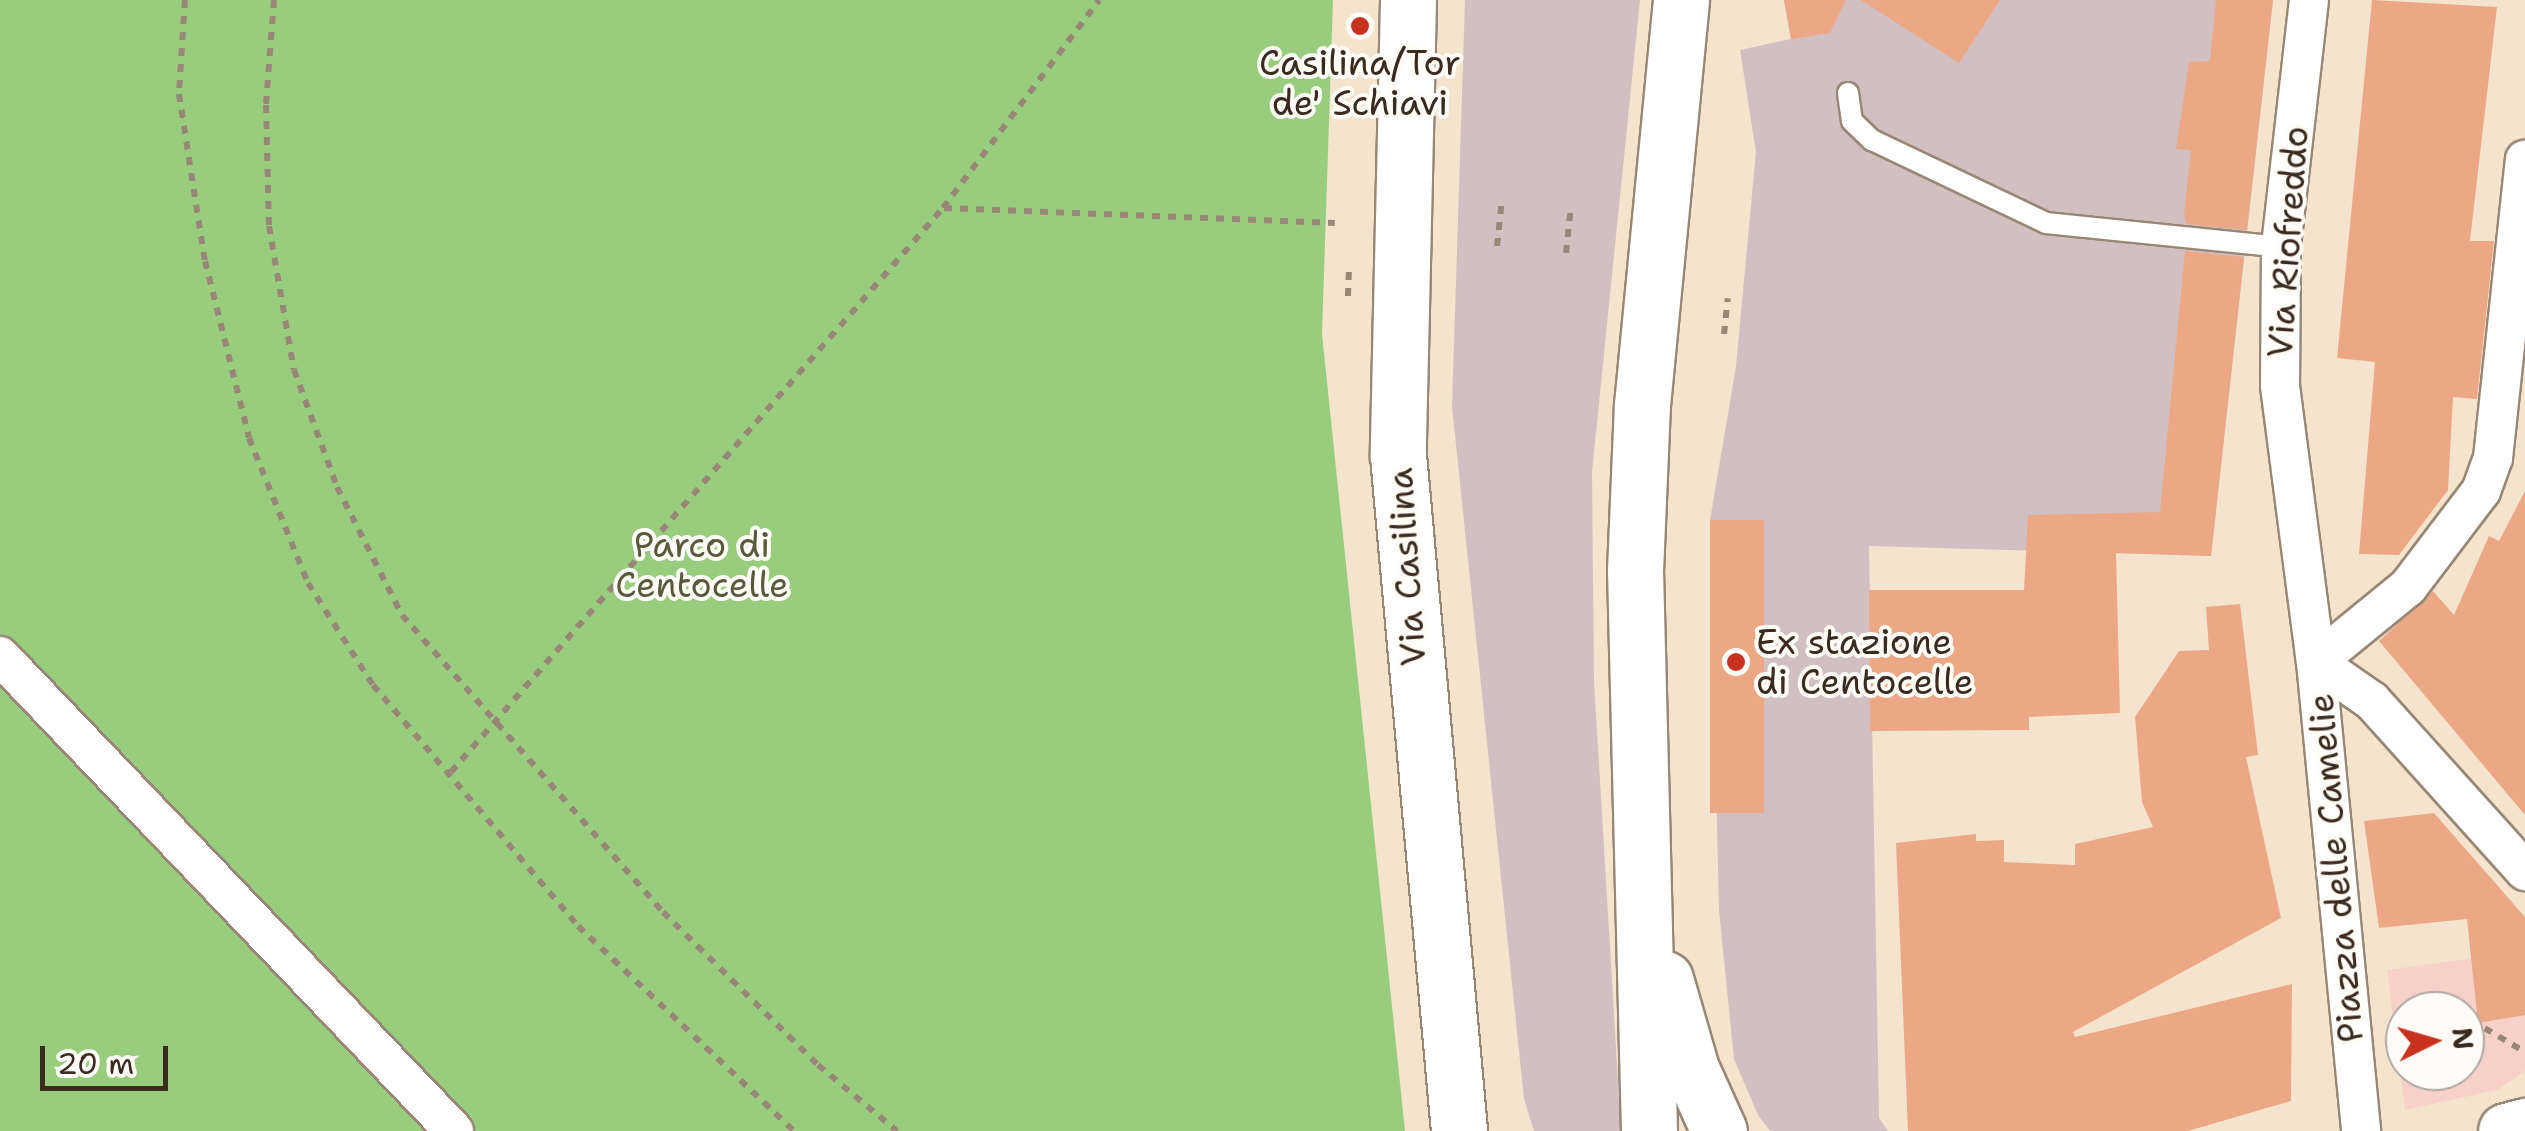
<!DOCTYPE html>
<style>
body{margin:0}
#map{position:relative;width:2525px;height:1131px;overflow:hidden;background:#f5e4cd;font-family:"Shantell Sans",sans-serif}
div>[style]{position:absolute}
.built>*{inset:0;background:#f7d1c9}
.industrial>*{inset:0;background:#d2bfc1}
.green>*{inset:0;background:#99cd7e}
.building>*{inset:0;background:#eca885;transform-origin:0 0}
.path>*{height:6px;margin-top:-3px;transform-origin:0;background:repeating-linear-gradient(90deg,#988776 0 8px,transparent 0 16px)}
.roads{filter:drop-shadow(2px 0 #988776) drop-shadow(-2px 0 #988776) drop-shadow(0 2px #988776) drop-shadow(0 -2px #988776)}
.lane>*{height:20px;margin:-10px;padding:0 10px;transform-origin:10px;border-radius:10px;background:#fff}
.street>*{height:38px;margin:-19px;padding:0 19px;transform-origin:19px;border-radius:19px;background:#fff}
.secondary>*{height:55px;margin:-27.5px;padding:0 27.5px;transform-origin:27.5px;border-radius:27.5px;background:#fff}
.dots>*{width:28px;height:28px;translate:-50% -50%;box-sizing:border-box;border:5px solid #fdfcf7;border-radius:50%}
span{translate:-50% -50%;white-space:nowrap;text-align:center;line-height:1.15;-webkit-text-stroke:8px #fdfcf7;paint-order:stroke}
.poi-label{font-size:35px;color:#3b2a1e}
.left{translate:0 -50%;text-align:left}
.street-label{font-size:35px;color:#3b2a1e}
.park-label{font-size:35px;color:#575b3b}
.north{position:absolute;left:2385px;top:991px;width:100px;height:100px;box-sizing:border-box;background:#fdfcf7;border:2px solid #afa8a0;border-radius:50%;rotate:85deg;font-size:28px;font-weight:700;line-height:40px;text-align:center;color:#3b2a1e}
.north::after{content:'';display:block;margin:auto;width:35px;height:45px;background:#c8321e;clip-path:polygon(50% 0,100% 100%,50% 72%,0 100%)}
.scale{position:absolute;left:40px;top:1046px;width:128px;height:45px;box-sizing:border-box;border:5px solid #3b2a1e;border-top:0;padding-left:12px;font-size:30px;line-height:35px;white-space:nowrap;color:#3b2a1e;-webkit-text-stroke:8px #fdfcf7;paint-order:stroke}
</style>
<div id="map">
<div class="built">
<i style="clip-path:polygon(evenodd,2525px 951px,2525px 1071px,2497px 1090px,2405px 1110px,2387px 970px,2525px 951px,2405px 1011px,2465px 1011px,2465px 1071px,2405px 1071px,2405px 1011px)"></i>
</div>
<div class="industrial">
<i style="clip-path:polygon(1465px 0,1640px 0,1592px 472px,1594px 681px,1621px 1131px,1534px 1131px,1524px 1099px,1452px 406px)"></i>
<i style="clip-path:polygon(1784px 0,2273px 0,2211px 556px,1869px 546px,1879px 1118px,1888px 1131px,1770px 1131px,1758px 1115px,1734px 1059px,1719px 911px,1710px 520px,1736px 366px,1756px 152px,1740px 50px,1791px 39px)"></i>
</div>
<div class="green">
<i style="clip-path:polygon(0 0,1333px 0,1322px 334px,1405px 1131px,0 1131px)"></i>
</div>
<div class="building">
<i style="clip-path:polygon(1784px 0,1846px 0,1830px 33px,1791px 39px)"></i>
<i style="clip-path:polygon(1861px 0,2000px 0,1959px 63px)"></i>
<i style="clip-path:polygon(2216px 0,2273px 0,2247px 230px,2187px 224px,2184px 215px,2191px 150px,2176px 149px,2189px 62px,2210px 61px)"></i>
<i style="clip-path:polygon(2372px 0,2497px 7px,2470px 241px,2494px 241px,2477px 399px,2453px 397px,2448px 490px,2399px 555px,2359px 554px,2375px 362px,2337px 358px)"></i>
<i style="clip-path:polygon(2185px 251px,2244px 257px,2211px 556px,2116px 553px,2120px 713px,2029px 717px,2029px 730px,1870px 731px,1869px 590px,2024px 590px,2028px 515px,2160px 512px)"></i>
<i style="clip-path:polygon(2525px 491px,2525px 815px,2379px 641px,2433px 591px,2454px 615px,2489px 536px,2499px 541px)"></i>
<i style="left:1710px;top:520px;width:54px;height:293px"></i>
<i style="clip-path:polygon(2240px 604px,2258px 755px,2246px 757px,2281px 918px,2073px 1032px,2075px 1037px,2292px 984px,2291px 1101px,2188px 1131px,1908px 1131px,1896px 843px,1976px 834px,1976px 841px,2004px 840px,2004px 862px,2075px 865px,2075px 844px,2153px 827px,2142px 802px,2135px 717px,2179px 651px,2209px 650px,2206px 607px)"></i>
<i style="clip-path:polygon(2434px 813px,2525px 917px,2525px 1015px,2478px 1023px,2467px 919px,2379px 928px,2364px 821px)"></i>
</div>
<div class="path">
<i style="left:185px;top:0;width:94px;rotate:93.7deg"></i>
<i style="left:179px;top:94px;width:169px;rotate:81.2deg"></i>
<i style="left:205px;top:261px;width:182px;rotate:76deg"></i>
<i style="left:249px;top:438px;width:157px;rotate:67.9deg"></i>
<i style="left:308px;top:583px;width:121px;rotate:57.5deg"></i>
<i style="left:373px;top:685px;width:316px;rotate:49.6deg"></i>
<i style="left:578px;top:926px;width:298px;rotate:43.5deg"></i>
<i style="left:274px;top:0;width:105px;rotate:94.4deg"></i>
<i style="left:266px;top:105px;width:121px;rotate:88.6deg"></i>
<i style="left:269px;top:226px;width:146px;rotate:80.2deg"></i>
<i style="left:294px;top:370px;width:125px;rotate:69.8deg"></i>
<i style="left:337px;top:487px;width:144px;rotate:63.1deg"></i>
<i style="left:402px;top:615px;width:395px;rotate:48.7deg"></i>
<i style="left:663px;top:912px;width:218px;rotate:44.6deg"></i>
<i style="left:818px;top:1065px;width:103px;rotate:39.9deg"></i>
<i style="left:944px;top:208px;width:391px;rotate:2.2deg"></i>
<i style="left:1497px;top:246px;width:47px;rotate:-83.9deg"></i>
<i style="left:1566px;top:253px;width:47px;rotate:-83.9deg"></i>
<i style="left:1348px;top:296px;width:32px;rotate:-88deg"></i>
<i style="left:1724px;top:334px;width:36px;rotate:-84deg"></i>
<i style="left:451px;top:772px;width:748px;rotate:-48.9deg"></i>
<i style="left:943px;top:208px;width:260px;rotate:-53.1deg"></i>
<i style="left:2471px;top:1020px;width:63px;rotate:30.7deg"></i>
</div>
<div class="roads">
<div class="lane">
<i style="left:1848px;top:93px;width:28px;rotate:82deg"></i>
<i style="left:1852px;top:121px;width:28px;rotate:44deg"></i>
<i style="left:1872px;top:140px;width:193px;rotate:25.5deg"></i>
<i style="left:2046px;top:223px;width:236px;rotate:5.8deg"></i>
</div>
<div class="street">
<i style="left:2309px;top:0;width:249px;rotate:96.5deg"></i>
<i style="left:2281px;top:247px;width:139px;rotate:90.4deg"></i>
<i style="left:2280px;top:386px;width:278px;rotate:82.6deg"></i>
<i style="left:2316px;top:662px;width:471px;rotate:84.5deg"></i>
<i style="left:0;top:656px;width:657px;rotate:46.29deg"></i>
<i style="left:2316px;top:662px;width:119px;rotate:-39.2deg"></i>
<i style="left:2408px;top:587px;width:121px;rotate:-52.8deg"></i>
<i style="left:2481px;top:491px;width:35px;rotate:-70deg"></i>
<i style="left:2493px;top:458px;width:300px;rotate:-83.9deg"></i>
<i style="left:2316px;top:662px;width:68px;rotate:34.9deg"></i>
<i style="left:2372px;top:701px;width:229px;rotate:48deg"></i>
</div>
<div class="secondary">
<i style="left:1408px;top:0;width:455px;rotate:91.3deg"></i>
<i style="left:1398px;top:455px;width:679px;rotate:84.84deg"></i>
<i style="left:1665px;top:979px;width:94px;rotate:73.9deg"></i>
<i style="left:1691px;top:1069px;width:68px;rotate:65.7deg"></i>
<i style="left:1649px;top:1131px;width:560px;rotate:-91.43deg"></i>
<i style="left:1635px;top:571px;width:166px;rotate:-87.6deg"></i>
<i style="left:1642px;top:405px;width:407px;rotate:-84.5deg"></i>
<i style="left:2506px;top:1131px;width:20px;rotate:-15deg"></i>
</div>
</div>
<div class="dots">
<i style="left:1360px;top:26px;background:#c8321e"></i>
<i style="left:1736px;top:662px;background:#c8321e"></i>
</div>
<div class="poi-label">
<span style="left:1360px;top:83px">Casilina/Tor<br>de' Schiavi</span>
<span class="left" style="left:1756px;top:662px">Ex stazione<br>di Centocelle</span>
</div>
<div class="street-label">
<span style="left:2288px;top:242px;rotate:-86deg">Via Riofreddo</span>
<span style="left:1407px;top:567px;rotate:-94deg">Via Casilina</span>
<span style="left:2336px;top:868px;rotate:-95deg">Piazza delle Camelie</span>
</div>
<div class="park-label">
<span style="left:702px;top:565px">Parco di<br>Centocelle</span>
</div>
<div class="north">N</div>
<div class="scale">20 m</div>
</div>
